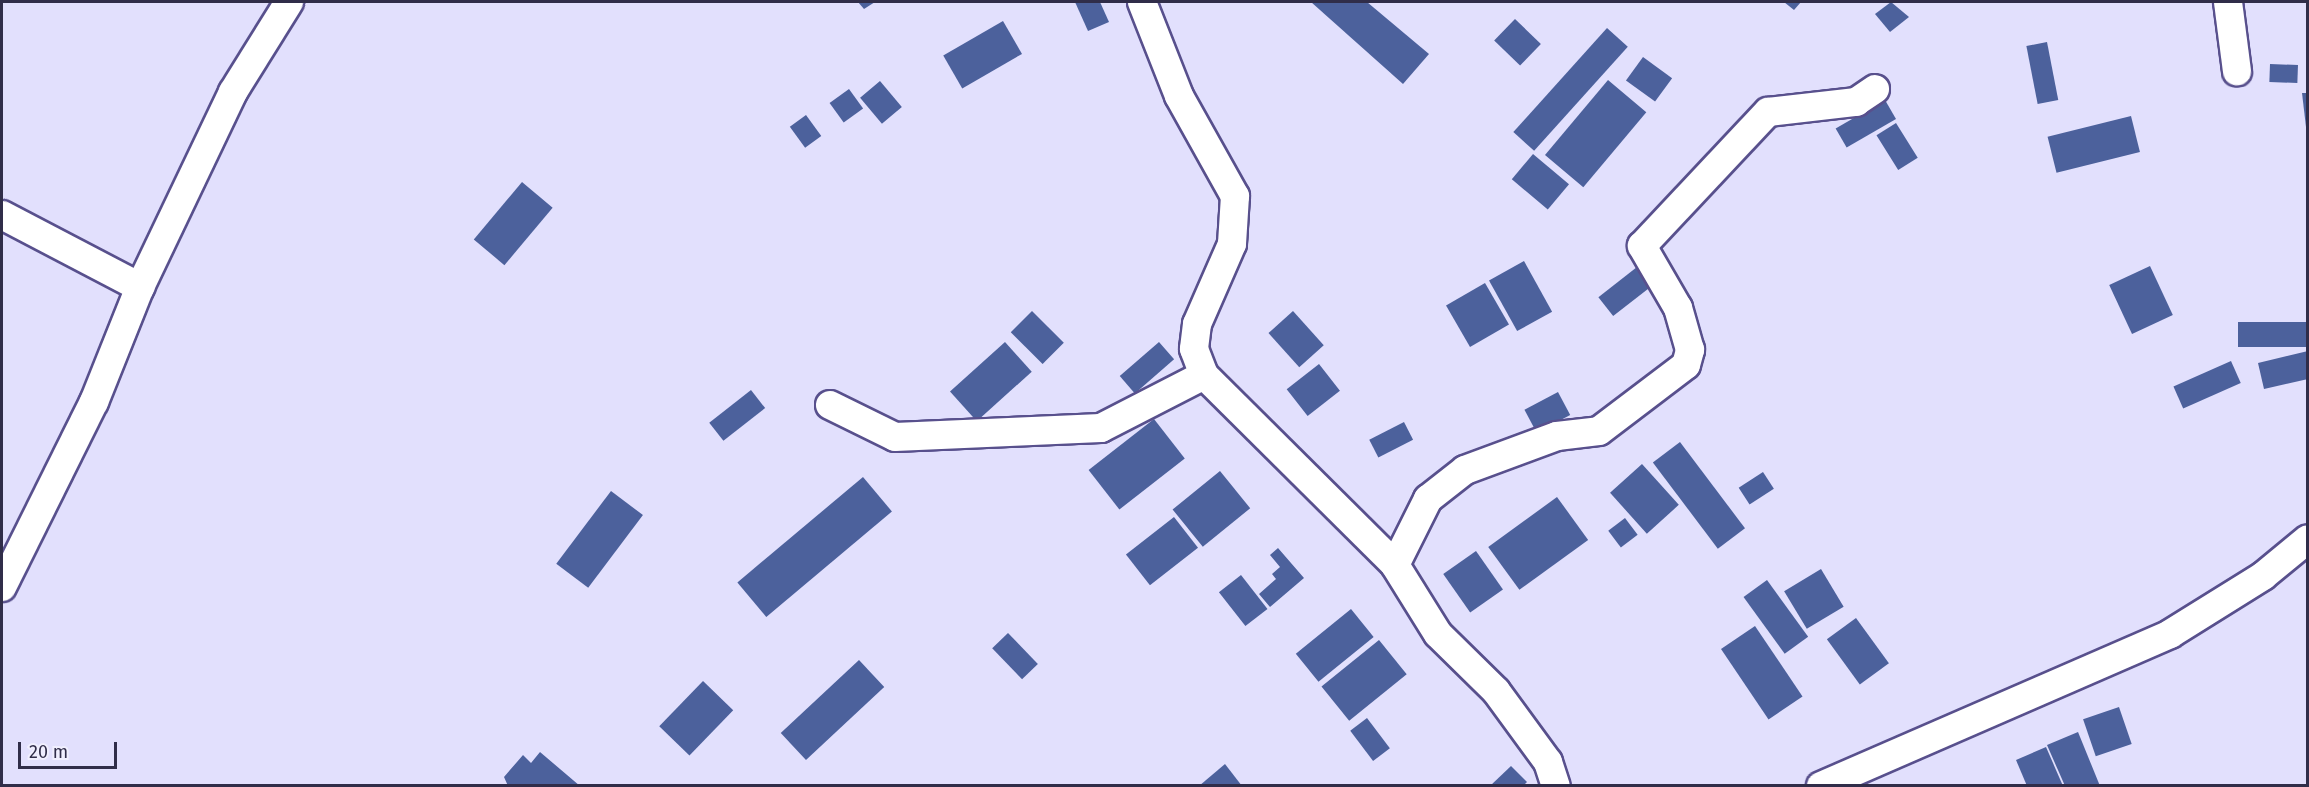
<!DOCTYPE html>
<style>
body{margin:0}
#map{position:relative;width:2309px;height:787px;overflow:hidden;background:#e2e0fd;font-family:"Fira Sans",sans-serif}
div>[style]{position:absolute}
.building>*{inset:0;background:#4c619c;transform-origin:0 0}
.roads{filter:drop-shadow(2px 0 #58508d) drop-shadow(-2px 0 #58508d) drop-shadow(0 2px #58508d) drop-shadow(0 -2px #58508d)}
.street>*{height:28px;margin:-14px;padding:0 14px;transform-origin:14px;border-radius:14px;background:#fff}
span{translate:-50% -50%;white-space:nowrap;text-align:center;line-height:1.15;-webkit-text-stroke:6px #f0effe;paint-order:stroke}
.frame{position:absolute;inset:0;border:3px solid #302d49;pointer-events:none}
.scale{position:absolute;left:18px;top:742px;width:99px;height:27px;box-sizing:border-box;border:3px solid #302d49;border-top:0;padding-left:8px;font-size:18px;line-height:21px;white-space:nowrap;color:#302d49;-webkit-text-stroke:4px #f0effe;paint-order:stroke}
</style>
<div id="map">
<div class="building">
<i style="clip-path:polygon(858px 2px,875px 2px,864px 9px)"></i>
<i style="clip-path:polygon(1075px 2px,1100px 2px,1109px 22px,1088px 31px)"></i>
<i style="clip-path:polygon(1311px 2px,1367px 2px,1429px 54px,1403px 84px)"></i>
<i style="clip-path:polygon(1784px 2px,1801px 2px,1794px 10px)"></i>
<i style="clip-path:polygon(1891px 2px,1909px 17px,1890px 32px,1875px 14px)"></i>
<i style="left:1515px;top:19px;width:36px;height:30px;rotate:44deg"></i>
<i style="left:1003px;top:21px;width:38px;height:69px;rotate:60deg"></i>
<i style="left:1607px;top:28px;width:28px;height:140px;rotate:42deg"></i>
<i style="left:2047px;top:42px;width:59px;height:21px;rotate:79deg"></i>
<i style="left:1643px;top:57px;width:36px;height:29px;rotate:36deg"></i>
<i style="left:2270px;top:64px;width:28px;height:18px;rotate:2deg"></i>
<i style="left:1608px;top:80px;width:50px;height:98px;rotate:40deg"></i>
<i style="left:880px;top:81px;width:34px;height:26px;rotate:50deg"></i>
<i style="left:849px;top:89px;width:24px;height:24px;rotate:54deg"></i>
<i style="clip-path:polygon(2302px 93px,2308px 93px,2308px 127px,2306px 127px)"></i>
<i style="left:1885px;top:100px;width:22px;height:57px;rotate:60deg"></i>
<i style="left:806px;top:115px;width:26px;height:20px;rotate:54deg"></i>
<i style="left:2131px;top:116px;width:37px;height:86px;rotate:76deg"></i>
<i style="left:1896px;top:123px;width:41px;height:23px;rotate:58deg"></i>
<i style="left:1533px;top:154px;width:47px;height:33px;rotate:40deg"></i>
<i style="left:522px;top:182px;width:40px;height:75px;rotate:40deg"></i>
<i style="left:1524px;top:261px;width:58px;height:40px;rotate:61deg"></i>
<i style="left:2150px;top:266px;width:54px;height:45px;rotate:65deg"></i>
<i style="left:1637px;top:267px;width:24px;height:49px;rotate:52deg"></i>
<i style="left:1485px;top:283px;width:48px;height:45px;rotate:60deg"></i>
<i style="left:1032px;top:311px;width:45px;height:30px;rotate:45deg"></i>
<i style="left:1293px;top:311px;width:46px;height:33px;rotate:48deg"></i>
<i style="left:2308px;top:322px;width:25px;height:70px;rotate:90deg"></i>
<i style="left:1005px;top:342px;width:40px;height:74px;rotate:48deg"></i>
<i style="left:1159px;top:342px;width:23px;height:52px;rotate:49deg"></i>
<i style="clip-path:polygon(2308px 351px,2308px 379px,2264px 389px,2258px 363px)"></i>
<i style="left:2231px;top:361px;width:24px;height:63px;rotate:66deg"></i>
<i style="left:1319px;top:364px;width:34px;height:41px;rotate:52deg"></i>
<i style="left:751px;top:390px;width:23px;height:53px;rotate:52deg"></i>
<i style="left:1558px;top:392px;width:26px;height:38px;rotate:62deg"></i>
<i style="left:1154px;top:419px;width:50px;height:83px;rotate:52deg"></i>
<i style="left:1404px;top:422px;width:20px;height:39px;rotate:63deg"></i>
<i style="left:1680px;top:442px;width:108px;height:34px;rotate:53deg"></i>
<i style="left:1642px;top:464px;width:55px;height:43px;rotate:48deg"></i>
<i style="left:1220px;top:471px;width:48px;height:61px;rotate:51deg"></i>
<i style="left:1763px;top:472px;width:20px;height:29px;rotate:57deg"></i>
<i style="left:863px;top:477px;width:45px;height:164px;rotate:50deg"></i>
<i style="left:611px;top:491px;width:40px;height:91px;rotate:37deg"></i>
<i style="left:1557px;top:497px;width:53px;height:85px;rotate:54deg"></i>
<i style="left:1174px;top:517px;width:39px;height:61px;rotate:52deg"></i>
<i style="left:1625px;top:518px;width:21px;height:21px;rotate:53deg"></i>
<i style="clip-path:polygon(1278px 548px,1304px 578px,1270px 607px,1259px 594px,1276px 579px,1272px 574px,1280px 567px,1270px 555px)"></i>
<i style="left:1476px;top:551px;width:47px;height:40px;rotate:55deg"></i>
<i style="left:1821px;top:569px;width:44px;height:43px;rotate:59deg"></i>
<i style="left:1241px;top:575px;width:43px;height:28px;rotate:52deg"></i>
<i style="left:1767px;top:580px;width:70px;height:29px;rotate:54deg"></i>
<i style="left:1351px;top:609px;width:36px;height:71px;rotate:51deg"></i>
<i style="left:1856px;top:618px;width:56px;height:36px;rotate:54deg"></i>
<i style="left:1755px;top:626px;width:85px;height:41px;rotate:56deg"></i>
<i style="left:1008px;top:633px;width:43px;height:22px;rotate:46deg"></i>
<i style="left:1379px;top:640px;width:44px;height:74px;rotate:51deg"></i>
<i style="left:859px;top:660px;width:37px;height:107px;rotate:47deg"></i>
<i style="left:703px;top:681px;width:42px;height:63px;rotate:44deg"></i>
<i style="left:2119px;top:707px;width:39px;height:38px;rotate:71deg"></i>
<i style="left:1367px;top:718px;width:38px;height:21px;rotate:53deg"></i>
<i style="clip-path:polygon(2078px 732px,2100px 786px,2065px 786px,2047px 745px)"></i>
<i style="clip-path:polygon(2046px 747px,2063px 786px,2027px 786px,2016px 760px)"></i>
<i style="clip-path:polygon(540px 752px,580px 786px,508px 786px,504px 777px,523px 755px,531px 763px)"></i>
<i style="clip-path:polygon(1225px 764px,1242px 786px,1199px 786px)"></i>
<i style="clip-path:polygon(1511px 766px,1527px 782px,1523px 786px,1490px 786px)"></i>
</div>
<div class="roads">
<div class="street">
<i style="left:1142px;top:2px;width:101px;rotate:68.5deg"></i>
<i style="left:1179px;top:96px;width:115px;rotate:60.8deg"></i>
<i style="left:1235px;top:196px;width:48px;rotate:93.6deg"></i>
<i style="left:1232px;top:244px;width:87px;rotate:113.6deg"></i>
<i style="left:1197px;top:324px;width:25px;rotate:97deg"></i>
<i style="left:1194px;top:349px;width:28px;rotate:69deg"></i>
<i style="left:1204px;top:375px;width:269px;rotate:44.8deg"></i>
<i style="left:1395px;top:565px;width:81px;rotate:58.1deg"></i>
<i style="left:1438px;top:634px;width:81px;rotate:44.5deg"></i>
<i style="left:1496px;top:691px;width:88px;rotate:53.8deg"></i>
<i style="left:1548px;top:762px;width:25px;rotate:72deg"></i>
<i style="left:2228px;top:2px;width:70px;rotate:82.6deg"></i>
<i style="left:2px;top:215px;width:156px;rotate:27.6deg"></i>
<i style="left:830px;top:405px;width:72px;rotate:26.2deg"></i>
<i style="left:895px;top:437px;width:206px;rotate:-2.5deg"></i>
<i style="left:1101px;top:428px;width:116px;rotate:-27.2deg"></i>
<i style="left:1395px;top:565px;width:74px;rotate:-63.4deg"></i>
<i style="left:1428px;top:499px;width:47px;rotate:-38.1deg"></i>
<i style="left:1465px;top:470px;width:98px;rotate:-20.3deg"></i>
<i style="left:1557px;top:436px;width:42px;rotate:-6.8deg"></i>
<i style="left:1599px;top:431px;width:109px;rotate:-37.2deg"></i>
<i style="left:1686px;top:365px;width:16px;rotate:-75deg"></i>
<i style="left:1690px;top:350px;width:44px;rotate:-105.9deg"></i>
<i style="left:1678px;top:308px;width:72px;rotate:-120.1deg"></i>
<i style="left:1642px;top:246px;width:184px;rotate:-46.8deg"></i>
<i style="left:1768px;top:112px;width:89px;rotate:-6.5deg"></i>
<i style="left:1856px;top:102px;width:23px;rotate:-34deg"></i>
<i style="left:2px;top:587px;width:207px;rotate:-63.6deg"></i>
<i style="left:94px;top:402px;width:124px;rotate:-68.2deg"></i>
<i style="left:140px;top:287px;width:216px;rotate:-64.5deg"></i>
<i style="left:233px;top:92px;width:106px;rotate:-58.1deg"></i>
<i style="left:1821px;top:786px;width:381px;rotate:-23.5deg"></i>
<i style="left:2170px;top:634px;width:110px;rotate:-31.9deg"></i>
<i style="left:2263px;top:576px;width:58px;rotate:-39.4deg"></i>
</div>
</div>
<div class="frame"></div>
<div class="scale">20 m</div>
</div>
